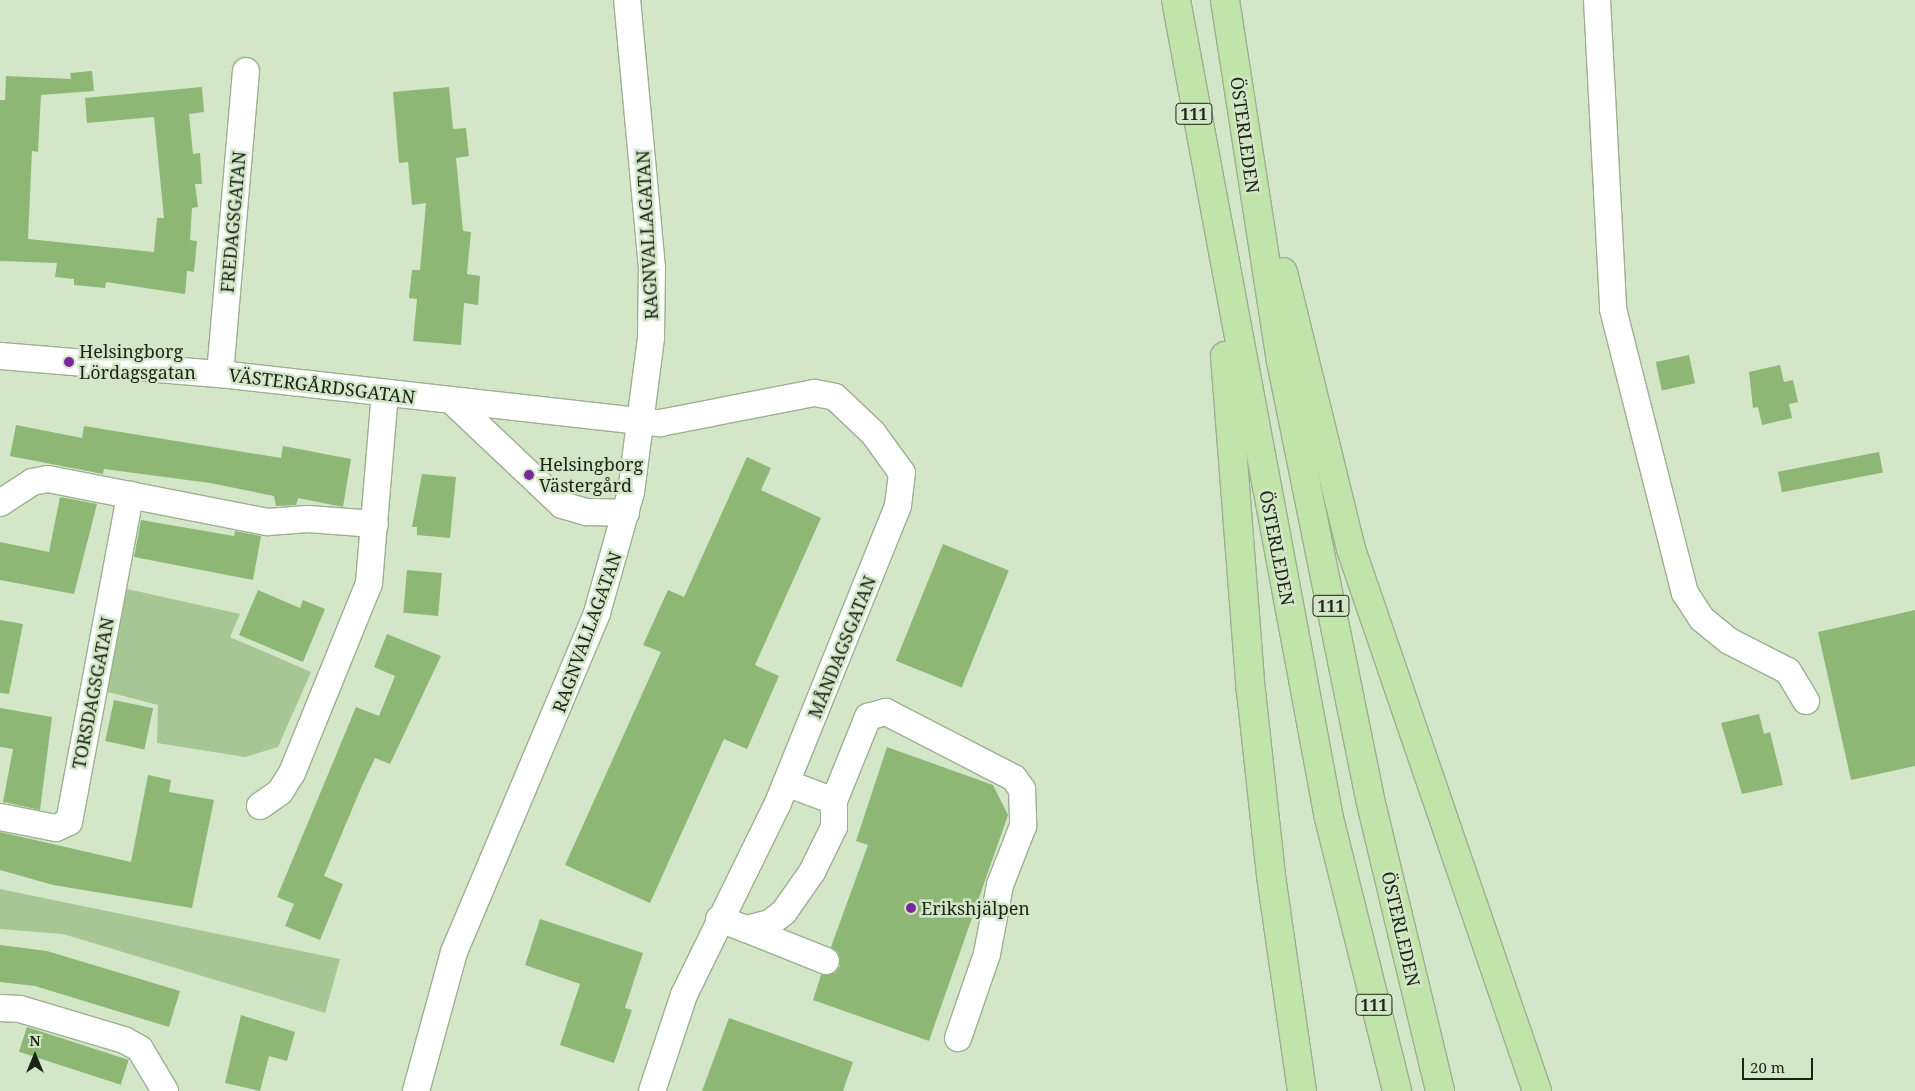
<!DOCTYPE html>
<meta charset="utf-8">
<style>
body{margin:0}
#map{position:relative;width:1915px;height:1091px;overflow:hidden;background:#d3e7c8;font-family:"Noto Serif",serif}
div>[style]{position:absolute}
.green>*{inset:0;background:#a6c793}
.building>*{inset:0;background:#8eb776;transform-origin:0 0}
.roads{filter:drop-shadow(1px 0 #9caf91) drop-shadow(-1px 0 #9caf91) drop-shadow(0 1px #9caf91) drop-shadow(0 -1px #9caf91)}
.minor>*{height:26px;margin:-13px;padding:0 13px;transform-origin:13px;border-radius:13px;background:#fff}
.major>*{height:28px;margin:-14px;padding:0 14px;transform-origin:14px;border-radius:14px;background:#c1e4ab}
.dots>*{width:14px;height:14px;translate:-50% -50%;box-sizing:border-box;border:2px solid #d3e7c8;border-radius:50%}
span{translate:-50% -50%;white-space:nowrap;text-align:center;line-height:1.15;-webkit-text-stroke:5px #d3e7c8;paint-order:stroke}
.shield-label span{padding:1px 4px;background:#d3e7c8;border:1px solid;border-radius:4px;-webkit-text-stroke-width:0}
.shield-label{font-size:16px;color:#1b2317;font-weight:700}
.street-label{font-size:18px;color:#1b2317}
.poi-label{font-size:18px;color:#1b2317}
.left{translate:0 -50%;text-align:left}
.north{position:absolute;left:10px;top:1031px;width:50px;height:50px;-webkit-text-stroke:4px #d3e7c8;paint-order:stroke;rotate:0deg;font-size:14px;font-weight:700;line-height:20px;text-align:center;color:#1b2317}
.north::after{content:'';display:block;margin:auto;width:18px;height:22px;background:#1b2317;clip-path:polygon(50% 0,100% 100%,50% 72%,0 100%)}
.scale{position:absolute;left:1742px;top:1058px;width:71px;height:22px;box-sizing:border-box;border:2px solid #1b2317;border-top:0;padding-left:6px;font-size:15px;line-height:18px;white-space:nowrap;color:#1b2317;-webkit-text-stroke:4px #d3e7c8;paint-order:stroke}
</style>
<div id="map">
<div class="green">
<i style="clip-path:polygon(127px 589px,240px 614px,230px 637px,311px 672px,278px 747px,245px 757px,157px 743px,158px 705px,104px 691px)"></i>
<i style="clip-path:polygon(0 889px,340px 959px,325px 1013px,63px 934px,0 929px)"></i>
</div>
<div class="building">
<i style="clip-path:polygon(92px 71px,94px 91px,41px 95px,38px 152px,32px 151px,28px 239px,154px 252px,157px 218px,164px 218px,154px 117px,87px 123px,85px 98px,202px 87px,204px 112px,189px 114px,193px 154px,200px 153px,202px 184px,195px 184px,198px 207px,192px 208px,190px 240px,197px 241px,194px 272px,187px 271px,185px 294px,106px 282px,105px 288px,74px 285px,74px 279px,55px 277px,57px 263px,0 261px,0 100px,5px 100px,6px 76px,71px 79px,70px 73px)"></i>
<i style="clip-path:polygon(449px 87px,453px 129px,466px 128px,469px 156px,456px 158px,463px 231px,471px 232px,467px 274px,480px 276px,478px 305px,464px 303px,461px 345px,413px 341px,417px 299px,409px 298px,412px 270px,420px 270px,426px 203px,412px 205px,408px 162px,399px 163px,393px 92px)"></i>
<i style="left:1689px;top:355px;width:29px;height:34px;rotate:78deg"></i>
<i style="clip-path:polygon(1780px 365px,1784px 382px,1793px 380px,1798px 402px,1789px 404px,1792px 418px,1762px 425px,1758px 407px,1753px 408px,1749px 372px)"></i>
<i style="clip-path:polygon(16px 425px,82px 438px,84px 426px,281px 458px,283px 446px,351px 459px,343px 507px,298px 498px,296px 505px,276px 506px,274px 496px,210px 483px,104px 469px,103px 474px,10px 456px)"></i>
<i style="left:1879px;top:452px;width:21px;height:103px;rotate:79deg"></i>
<i style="clip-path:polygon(747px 457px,771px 468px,761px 490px,821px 518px,755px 665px,779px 676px,747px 749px,724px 739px,650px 903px,565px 865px,661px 652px,643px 645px,668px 590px,684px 597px)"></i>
<i style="clip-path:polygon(422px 474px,456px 477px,450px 538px,417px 535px,417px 527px,412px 527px)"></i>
<i style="clip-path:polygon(60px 497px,97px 504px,74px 594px,0 580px,0 542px,49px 552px)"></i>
<i style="clip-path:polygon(141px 520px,234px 536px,235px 531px,261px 536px,253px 580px,134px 557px)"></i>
<i style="left:943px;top:544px;width:71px;height:126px;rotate:22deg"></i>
<i style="left:407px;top:570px;width:35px;height:43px;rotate:5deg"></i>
<i style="clip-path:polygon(258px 590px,300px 608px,303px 600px,325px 609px,303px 662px,239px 635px)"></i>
<i style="clip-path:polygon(1915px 610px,1915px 766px,1851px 780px,1818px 632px)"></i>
<i style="clip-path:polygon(0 620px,23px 624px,9px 694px,0 693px)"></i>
<i style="clip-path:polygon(387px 634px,441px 656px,390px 764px,375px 758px,361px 788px,324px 876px,343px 884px,320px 940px,285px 926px,294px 904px,277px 897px,356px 707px,379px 716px,395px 676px,374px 667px)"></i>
<i style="left:114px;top:700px;width:40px;height:42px;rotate:12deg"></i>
<i style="clip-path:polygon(0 708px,52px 717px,40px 810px,3px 802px,13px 749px,0 747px)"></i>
<i style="clip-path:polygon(1759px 714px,1764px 734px,1770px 732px,1783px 785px,1742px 794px,1721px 723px)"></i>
<i style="clip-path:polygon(887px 747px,993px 785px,1008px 815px,929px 1041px,813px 1000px,821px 975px,835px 973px,840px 966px,838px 952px,831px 947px,868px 845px,856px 841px)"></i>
<i style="clip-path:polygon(148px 775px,171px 780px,169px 792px,214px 800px,192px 908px,53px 885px,0 870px,0 832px,131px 862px)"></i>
<i style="clip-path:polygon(540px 919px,643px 953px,625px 1008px,632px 1010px,614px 1063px,560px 1045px,580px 984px,525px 965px)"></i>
<i style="clip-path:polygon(0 945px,47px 951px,180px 991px,169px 1027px,35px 986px,0 982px)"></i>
<i style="clip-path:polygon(241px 1015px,295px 1032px,287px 1061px,269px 1056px,260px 1091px,225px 1083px)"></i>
<i style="clip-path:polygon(729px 1018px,853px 1062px,843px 1091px,702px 1091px)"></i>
<i style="left:27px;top:1027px;width:107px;height:26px;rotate:18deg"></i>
</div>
<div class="roads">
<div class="minor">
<i style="left:1597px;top:0;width:309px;rotate:87deg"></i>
<i style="left:1613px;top:309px;width:293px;rotate:75.8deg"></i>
<i style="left:1685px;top:593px;width:31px;rotate:57deg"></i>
<i style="left:1702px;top:619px;width:35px;rotate:39deg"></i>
<i style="left:1729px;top:641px;width:66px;rotate:27deg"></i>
<i style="left:1788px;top:671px;width:35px;rotate:59deg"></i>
<i style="left:0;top:356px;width:221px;rotate:4.7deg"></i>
<i style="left:220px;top:374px;width:443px;rotate:6.4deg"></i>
<i style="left:660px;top:423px;width:158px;rotate:-11deg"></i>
<i style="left:815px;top:393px;width:20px;rotate:11deg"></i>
<i style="left:835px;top:397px;width:52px;rotate:43.5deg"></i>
<i style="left:873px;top:433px;width:49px;rotate:54.1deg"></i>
<i style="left:902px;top:473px;width:33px;rotate:97deg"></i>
<i style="left:898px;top:506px;width:323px;rotate:112deg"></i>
<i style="left:777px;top:805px;width:212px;rotate:116.1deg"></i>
<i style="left:684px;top:995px;width:101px;rotate:108.4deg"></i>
<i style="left:220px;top:374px;width:304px;rotate:-85.1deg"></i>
<i style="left:451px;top:400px;width:153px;rotate:43.4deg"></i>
<i style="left:562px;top:505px;width:26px;rotate:16deg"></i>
<i style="left:587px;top:512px;width:39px;rotate:1deg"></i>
<i style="left:0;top:503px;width:38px;rotate:-33deg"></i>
<i style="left:32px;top:482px;width:16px;rotate:-11deg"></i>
<i style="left:48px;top:479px;width:224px;rotate:11.1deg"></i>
<i style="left:268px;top:522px;width:40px;rotate:-4.3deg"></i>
<i style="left:308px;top:519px;width:67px;rotate:4.3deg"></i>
<i style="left:786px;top:783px;width:51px;rotate:20.6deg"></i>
<i style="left:260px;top:806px;width:24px;rotate:-35deg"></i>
<i style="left:280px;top:792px;width:22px;rotate:-58deg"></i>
<i style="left:292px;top:773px;width:205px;rotate:-67.9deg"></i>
<i style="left:369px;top:583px;width:190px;rotate:-85.2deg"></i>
<i style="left:0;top:817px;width:57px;rotate:11.1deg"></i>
<i style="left:56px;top:828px;width:14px;rotate:-25deg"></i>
<i style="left:69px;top:822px;width:333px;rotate:-79.4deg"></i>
<i style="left:719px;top:919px;width:29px;rotate:20deg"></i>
<i style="left:746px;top:929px;width:25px;rotate:-14deg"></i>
<i style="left:770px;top:923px;width:18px;rotate:-38deg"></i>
<i style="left:784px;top:912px;width:49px;rotate:-55deg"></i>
<i style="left:812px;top:872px;width:50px;rotate:-63.9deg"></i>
<i style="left:834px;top:827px;width:26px;rotate:-90deg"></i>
<i style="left:834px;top:801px;width:91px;rotate:-68deg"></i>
<i style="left:868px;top:717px;width:19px;rotate:-16deg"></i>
<i style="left:886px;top:712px;width:144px;rotate:27.3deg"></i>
<i style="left:1014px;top:778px;width:14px;rotate:54deg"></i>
<i style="left:1022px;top:789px;width:37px;rotate:88deg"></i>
<i style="left:1023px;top:826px;width:63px;rotate:111.3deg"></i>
<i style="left:1000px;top:885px;width:70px;rotate:100.7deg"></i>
<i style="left:987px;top:954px;width:89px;rotate:109deg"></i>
<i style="left:746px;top:929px;width:86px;rotate:21.8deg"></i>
<i style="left:0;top:1008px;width:20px;rotate:3deg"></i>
<i style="left:20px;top:1009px;width:109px;rotate:16.6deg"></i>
<i style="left:124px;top:1040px;width:18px;rotate:29deg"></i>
<i style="left:140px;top:1049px;width:49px;rotate:59.2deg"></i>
<i style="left:416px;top:1091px;width:144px;rotate:-74.7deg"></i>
<i style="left:454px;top:952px;width:368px;rotate:-67.1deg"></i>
<i style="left:597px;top:613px;width:126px;rotate:-74.3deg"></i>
<i style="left:631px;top:492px;width:156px;rotate:-82.6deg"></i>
<i style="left:651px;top:337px;width:69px;rotate:-89.2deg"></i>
<i style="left:652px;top:268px;width:269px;rotate:-95.3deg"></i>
</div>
<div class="major">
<i style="left:1176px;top:0;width:832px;rotate:79.41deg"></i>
<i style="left:1329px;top:818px;width:281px;rotate:76deg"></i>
<i style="left:1225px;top:0;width:365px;rotate:81.2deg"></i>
<i style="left:1281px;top:361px;width:447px;rotate:78.5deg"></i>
<i style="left:1370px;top:799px;width:300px;rotate:76.5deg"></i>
<i style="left:1283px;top:272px;width:285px;rotate:76.2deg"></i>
<i style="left:1351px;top:549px;width:573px;rotate:71.06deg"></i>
<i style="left:1225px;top:356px;width:336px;rotate:85.6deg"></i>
<i style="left:1251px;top:691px;width:186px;rotate:83.8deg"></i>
<i style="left:1271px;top:876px;width:217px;rotate:81.8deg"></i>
</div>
</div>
<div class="dots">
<i style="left:69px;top:362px;background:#782899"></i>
<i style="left:529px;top:475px;background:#782899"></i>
<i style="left:911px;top:908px;background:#782899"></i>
</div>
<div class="shield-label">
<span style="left:1194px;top:114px">111</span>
<span style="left:1331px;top:606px">111</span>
<span style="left:1374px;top:1005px">111</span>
</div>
<div class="street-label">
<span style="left:1245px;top:135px;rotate:82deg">ÖSTERLEDEN</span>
<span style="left:233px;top:222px;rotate:-85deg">FREDAGSGATAN</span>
<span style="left:647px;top:235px;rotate:-93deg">RAGNVALLAGATAN</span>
<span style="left:322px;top:386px;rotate:7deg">VÄSTERGÅRDSGATAN</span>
<span style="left:1277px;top:548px;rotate:79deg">ÖSTERLEDEN</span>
<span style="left:587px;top:632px;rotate:-70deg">RAGNVALLAGATAN</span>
<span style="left:842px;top:647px;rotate:-68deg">MÅNDAGSGATAN</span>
<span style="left:93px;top:693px;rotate:-79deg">TORSDAGSGATAN</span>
<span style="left:1401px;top:929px;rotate:77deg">ÖSTERLEDEN</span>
</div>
<div class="poi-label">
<span class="left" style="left:79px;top:362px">Helsingborg<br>Lördagsgatan</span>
<span class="left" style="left:539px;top:475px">Helsingborg<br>Västergård</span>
<span class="left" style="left:921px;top:908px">Erikshjälpen</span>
</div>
<div class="north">N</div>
<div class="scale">20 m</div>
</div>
